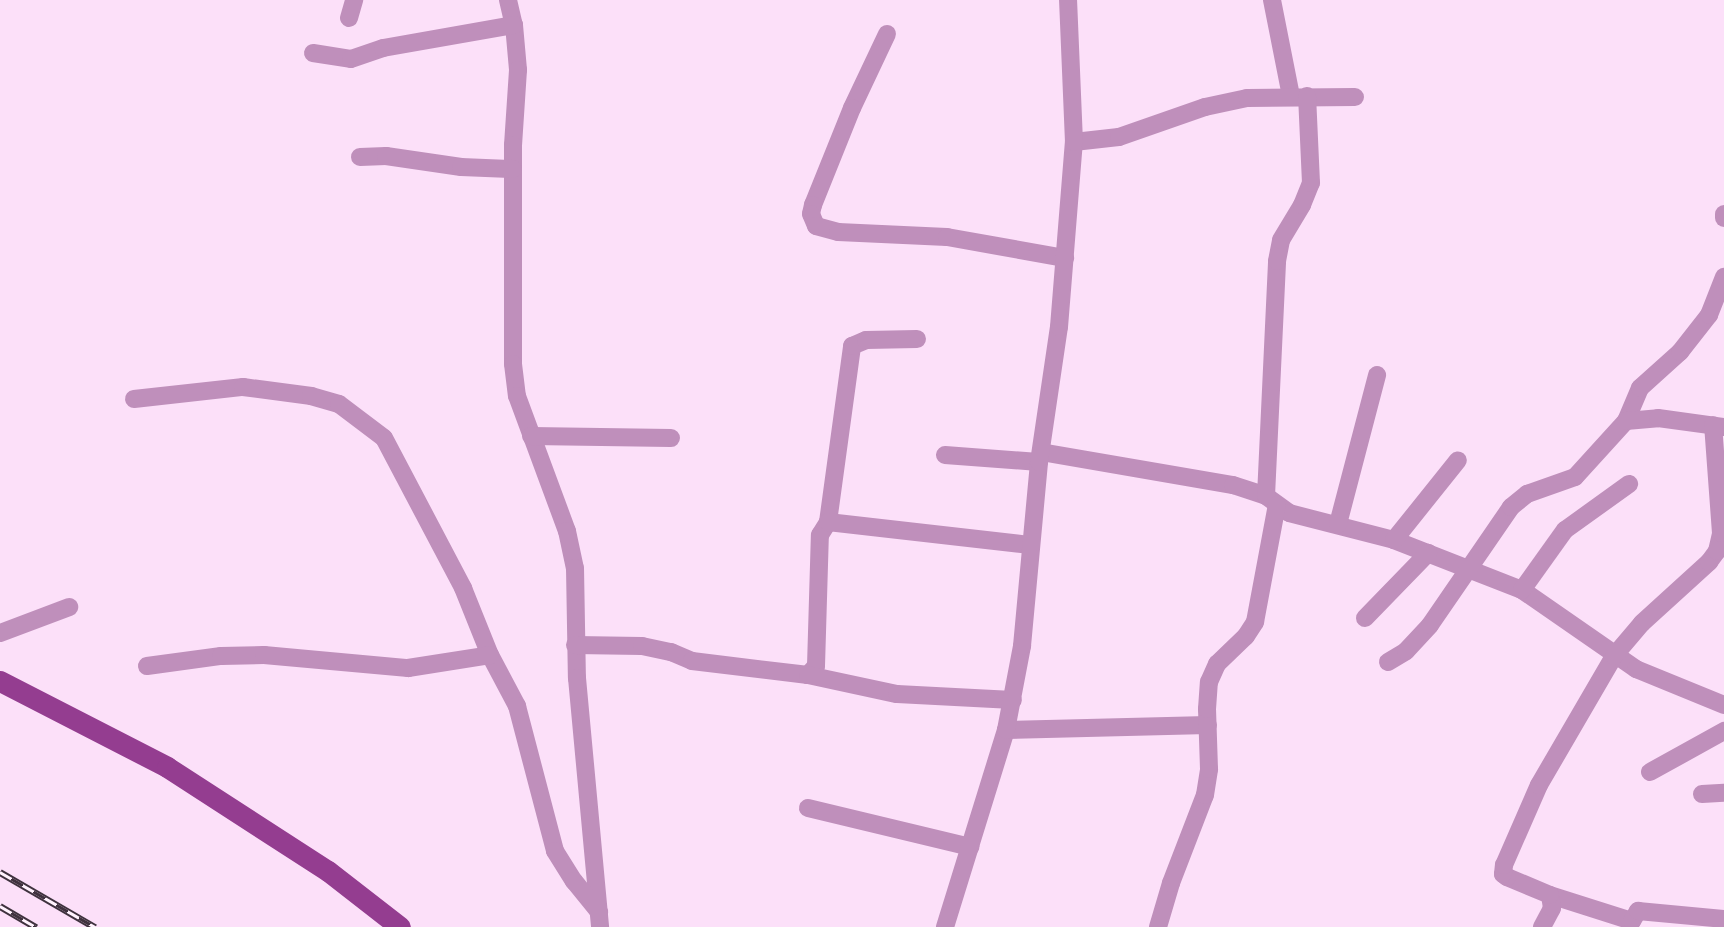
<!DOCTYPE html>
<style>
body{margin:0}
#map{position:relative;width:1724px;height:927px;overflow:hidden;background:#fce0f9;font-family:Poppins,sans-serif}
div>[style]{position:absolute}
.minor>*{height:18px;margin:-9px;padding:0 9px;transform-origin:9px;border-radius:9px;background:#bf8fbb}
.major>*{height:21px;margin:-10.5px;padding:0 10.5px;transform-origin:10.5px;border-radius:10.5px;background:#943d90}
.rail>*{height:7px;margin-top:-3.5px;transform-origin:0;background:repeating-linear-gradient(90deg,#fff3fd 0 13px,#3f323e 0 26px);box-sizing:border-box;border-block:2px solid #3f323e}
span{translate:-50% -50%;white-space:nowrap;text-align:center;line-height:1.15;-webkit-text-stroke:5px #fff3fd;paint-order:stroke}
</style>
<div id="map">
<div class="minor">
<i style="left:508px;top:0;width:26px;rotate:77deg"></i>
<i style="left:514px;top:25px;width:45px;rotate:84.9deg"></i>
<i style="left:518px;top:70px;width:75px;rotate:93.8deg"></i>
<i style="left:513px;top:145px;width:219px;rotate:90deg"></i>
<i style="left:513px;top:364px;width:32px;rotate:83deg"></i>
<i style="left:517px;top:396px;width:144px;rotate:69.7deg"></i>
<i style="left:567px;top:531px;width:38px;rotate:78deg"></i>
<i style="left:575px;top:568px;width:110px;rotate:89deg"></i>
<i style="left:577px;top:678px;width:250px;rotate:84.7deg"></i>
<i style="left:1272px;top:0;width:98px;rotate:78.8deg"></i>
<i style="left:349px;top:18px;width:19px;rotate:-74deg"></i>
<i style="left:887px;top:34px;width:82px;rotate:115.3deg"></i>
<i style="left:852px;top:108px;width:105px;rotate:111.9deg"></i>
<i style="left:813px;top:205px;width:9px;rotate:103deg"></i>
<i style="left:811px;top:214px;width:13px;rotate:67deg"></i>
<i style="left:816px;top:226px;width:23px;rotate:15deg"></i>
<i style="left:838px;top:232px;width:109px;rotate:2.6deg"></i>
<i style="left:947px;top:237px;width:120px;rotate:10.1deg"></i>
<i style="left:313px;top:53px;width:38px;rotate:9deg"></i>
<i style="left:351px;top:59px;width:34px;rotate:-19deg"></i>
<i style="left:383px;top:48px;width:133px;rotate:-10deg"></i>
<i style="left:1074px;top:142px;width:45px;rotate:-6.3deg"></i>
<i style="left:1119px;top:137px;width:91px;rotate:-19.2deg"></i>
<i style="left:1205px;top:107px;width:43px;rotate:-12.1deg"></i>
<i style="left:1247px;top:98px;width:108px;rotate:-0.5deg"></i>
<i style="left:360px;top:157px;width:26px;rotate:-2deg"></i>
<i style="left:386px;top:156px;width:76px;rotate:8.3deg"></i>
<i style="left:461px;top:167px;width:52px;rotate:2.2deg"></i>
<i style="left:1724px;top:214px;width:4px;rotate:90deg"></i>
<i style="left:134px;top:399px;width:110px;rotate:-6.3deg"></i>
<i style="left:243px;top:387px;width:69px;rotate:7.5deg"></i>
<i style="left:311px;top:396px;width:29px;rotate:16deg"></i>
<i style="left:339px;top:404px;width:56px;rotate:37.1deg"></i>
<i style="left:384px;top:438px;width:170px;rotate:62.2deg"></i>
<i style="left:463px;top:588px;width:72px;rotate:68.1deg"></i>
<i style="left:490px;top:655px;width:58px;rotate:62.1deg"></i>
<i style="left:517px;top:706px;width:150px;rotate:75.3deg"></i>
<i style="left:555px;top:851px;width:36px;rotate:58deg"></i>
<i style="left:574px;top:881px;width:40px;rotate:51deg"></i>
<i style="left:1626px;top:421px;width:36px;rotate:-67deg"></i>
<i style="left:1640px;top:388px;width:54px;rotate:-42deg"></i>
<i style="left:1680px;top:352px;width:47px;rotate:-51.9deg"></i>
<i style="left:1709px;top:315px;width:41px;rotate:-68.5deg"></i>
<i style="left:531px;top:436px;width:140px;rotate:0.8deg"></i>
<i style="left:1041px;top:452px;width:195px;rotate:9.8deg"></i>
<i style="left:1233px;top:485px;width:35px;rotate:18deg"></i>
<i style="left:1266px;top:496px;width:29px;rotate:36deg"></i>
<i style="left:1289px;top:513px;width:108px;rotate:14.4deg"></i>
<i style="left:1394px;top:540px;width:137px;rotate:21.3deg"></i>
<i style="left:1522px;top:590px;width:139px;rotate:34.7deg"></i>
<i style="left:1636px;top:669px;width:95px;rotate:22.2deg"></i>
<i style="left:945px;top:455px;width:94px;rotate:4.3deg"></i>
<i style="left:1266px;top:496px;width:235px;rotate:-87.3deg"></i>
<i style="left:1277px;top:261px;width:21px;rotate:-79deg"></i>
<i style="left:1281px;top:240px;width:41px;rotate:-59deg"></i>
<i style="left:1302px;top:205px;width:24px;rotate:-68deg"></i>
<i style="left:1311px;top:183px;width:87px;rotate:-92.6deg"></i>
<i style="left:828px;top:522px;width:178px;rotate:-82.2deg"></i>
<i style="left:852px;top:346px;width:15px;rotate:-23deg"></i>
<i style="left:866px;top:340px;width:51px;rotate:-1.1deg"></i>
<i style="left:1338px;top:524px;width:154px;rotate:-75.3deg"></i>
<i style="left:1394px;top:540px;width:102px;rotate:-51.3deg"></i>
<i style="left:1522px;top:590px;width:74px;rotate:-54.4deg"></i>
<i style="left:1565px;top:530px;width:79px;rotate:-35.7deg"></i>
<i style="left:1365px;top:618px;width:91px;rotate:-45.9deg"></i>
<i style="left:0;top:633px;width:74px;rotate:-20.6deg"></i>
<i style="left:575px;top:645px;width:67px;rotate:0.9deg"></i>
<i style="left:642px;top:646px;width:30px;rotate:12deg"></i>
<i style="left:671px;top:652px;width:23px;rotate:23deg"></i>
<i style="left:692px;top:661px;width:117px;rotate:6.9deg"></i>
<i style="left:808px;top:675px;width:12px;rotate:-48deg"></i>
<i style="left:816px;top:666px;width:131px;rotate:-88.3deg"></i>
<i style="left:820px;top:535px;width:15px;rotate:-58deg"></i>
<i style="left:828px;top:522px;width:204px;rotate:6.5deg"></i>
<i style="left:1388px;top:662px;width:21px;rotate:-31deg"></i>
<i style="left:1406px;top:651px;width:35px;rotate:-47deg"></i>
<i style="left:1430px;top:625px;width:143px;rotate:-55.5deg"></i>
<i style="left:1511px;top:507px;width:21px;rotate:-39deg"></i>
<i style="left:1527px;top:494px;width:51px;rotate:-19.5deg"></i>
<i style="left:1575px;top:477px;width:76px;rotate:-47.7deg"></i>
<i style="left:1626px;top:421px;width:32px;rotate:-5deg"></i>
<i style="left:1658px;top:418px;width:67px;rotate:7.8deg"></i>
<i style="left:147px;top:666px;width:75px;rotate:-7.7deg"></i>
<i style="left:221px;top:656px;width:43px;rotate:-1.3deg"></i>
<i style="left:264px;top:655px;width:145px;rotate:5.2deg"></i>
<i style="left:408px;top:668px;width:83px;rotate:-9deg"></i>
<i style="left:808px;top:675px;width:91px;rotate:12.1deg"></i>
<i style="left:897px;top:694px;width:116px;rotate:3deg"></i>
<i style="left:1006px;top:730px;width:202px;rotate:-1.4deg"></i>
<i style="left:1650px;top:772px;width:85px;rotate:-29deg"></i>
<i style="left:1702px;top:794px;width:22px;rotate:-3deg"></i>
<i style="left:808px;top:808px;width:167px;rotate:13.5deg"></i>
<i style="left:1550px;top:895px;width:86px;rotate:17.6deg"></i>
<i style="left:1632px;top:921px;width:12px;rotate:-59deg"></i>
<i style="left:1638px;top:911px;width:86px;rotate:5.3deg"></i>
<i style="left:945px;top:927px;width:206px;rotate:-72.8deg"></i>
<i style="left:1006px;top:730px;width:86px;rotate:-79.2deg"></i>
<i style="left:1022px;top:646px;width:185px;rotate:-84.7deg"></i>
<i style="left:1039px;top:462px;width:136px;rotate:-81.6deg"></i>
<i style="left:1059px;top:327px;width:186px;rotate:-85.4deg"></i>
<i style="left:1074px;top:142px;width:142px;rotate:-92.4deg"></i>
<i style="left:1158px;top:927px;width:46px;rotate:-73.5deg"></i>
<i style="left:1171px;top:883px;width:94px;rotate:-68.9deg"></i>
<i style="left:1205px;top:795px;width:26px;rotate:-81deg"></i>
<i style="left:1209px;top:769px;width:60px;rotate:-91.9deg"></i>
<i style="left:1207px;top:709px;width:27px;rotate:-86deg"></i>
<i style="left:1209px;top:682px;width:20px;rotate:-66deg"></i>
<i style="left:1217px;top:664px;width:40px;rotate:-44deg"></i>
<i style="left:1246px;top:636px;width:17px;rotate:-57deg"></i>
<i style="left:1255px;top:622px;width:119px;rotate:-79.4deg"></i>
<i style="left:1542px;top:927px;width:21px;rotate:-62deg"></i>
<i style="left:1552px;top:908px;width:13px;rotate:-99deg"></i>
<i style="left:1550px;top:895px;width:47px;rotate:-157.3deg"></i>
<i style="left:1507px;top:877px;width:5px;rotate:-143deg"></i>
<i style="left:1503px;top:874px;width:9px;rotate:-84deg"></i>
<i style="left:1504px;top:865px;width:87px;rotate:-66.4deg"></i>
<i style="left:1539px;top:785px;width:149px;rotate:-59.8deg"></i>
<i style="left:1614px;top:656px;width:43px;rotate:-49.7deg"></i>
<i style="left:1642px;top:623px;width:91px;rotate:-42.3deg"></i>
<i style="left:1709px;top:562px;width:14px;rotate:-54deg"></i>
<i style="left:1717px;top:551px;width:18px;rotate:-77deg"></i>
<i style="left:1721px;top:533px;width:108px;rotate:-94.2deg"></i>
</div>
<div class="major">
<i style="left:0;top:681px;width:188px;rotate:27.2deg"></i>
<i style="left:167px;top:767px;width:192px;rotate:32.9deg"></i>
<i style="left:328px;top:871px;width:91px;rotate:37.9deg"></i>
</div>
<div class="rail">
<i style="left:0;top:872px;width:110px;rotate:30.1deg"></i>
<i style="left:0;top:906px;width:42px;rotate:30.3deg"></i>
</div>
</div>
